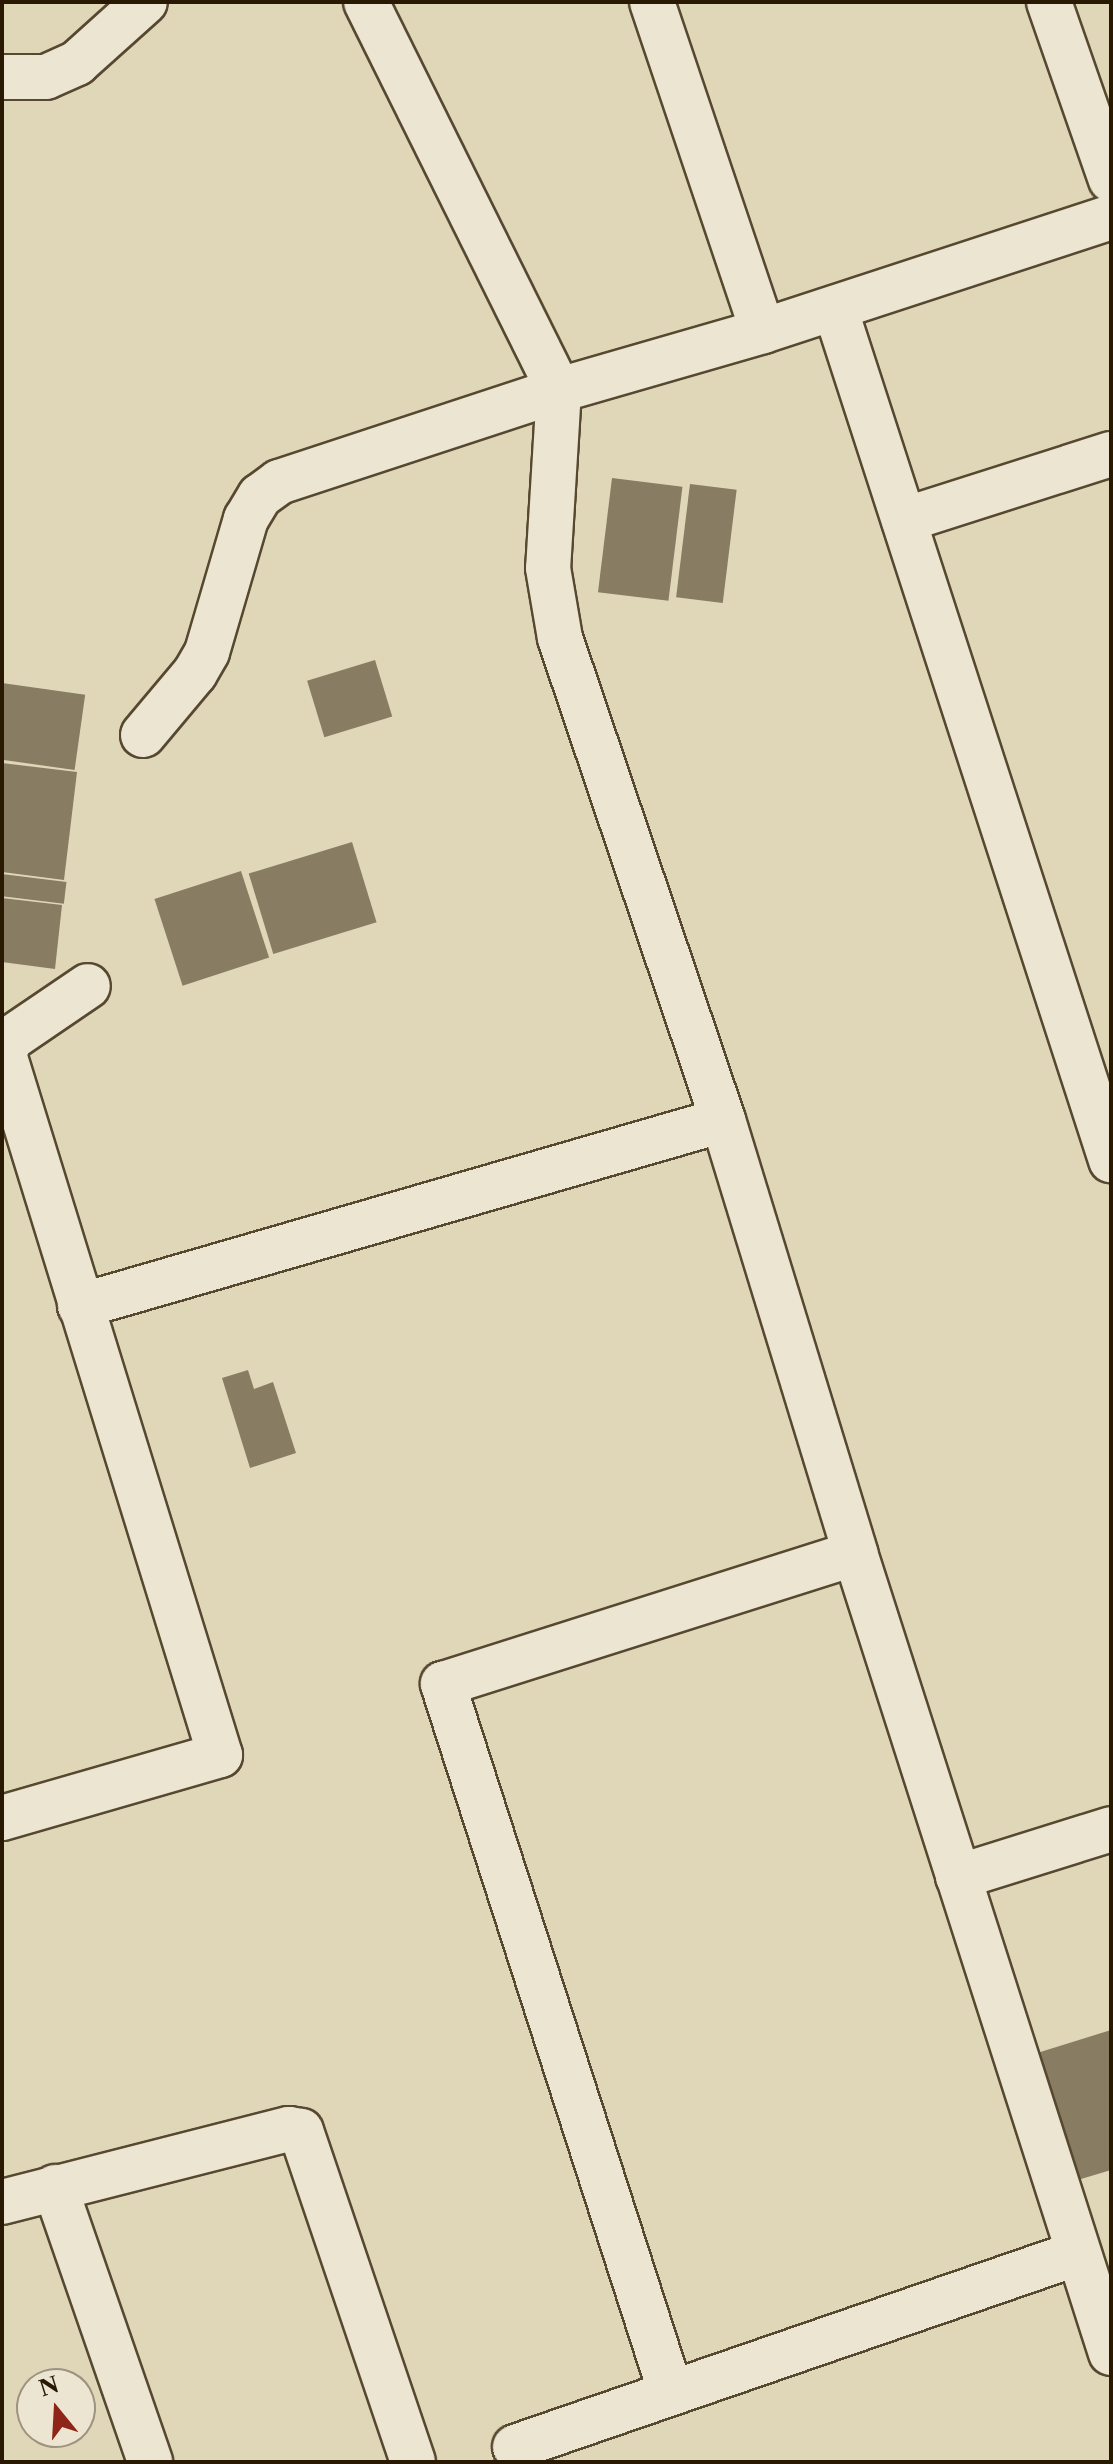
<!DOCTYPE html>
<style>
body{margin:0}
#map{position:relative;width:1113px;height:2464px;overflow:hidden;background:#e0d7b9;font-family:"Libre Caslon Text",serif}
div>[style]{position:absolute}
.building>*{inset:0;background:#887c62;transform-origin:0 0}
.roads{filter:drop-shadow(2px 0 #574830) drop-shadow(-2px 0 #574830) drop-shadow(0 2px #574830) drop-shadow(0 -2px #574830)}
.minor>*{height:44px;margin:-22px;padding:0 22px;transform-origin:22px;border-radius:22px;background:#ebe5d2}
span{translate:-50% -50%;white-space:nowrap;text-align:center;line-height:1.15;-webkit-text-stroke:8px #ebe5d2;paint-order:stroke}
.frame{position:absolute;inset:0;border:4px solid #291903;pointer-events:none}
.north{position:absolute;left:16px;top:2368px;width:80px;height:80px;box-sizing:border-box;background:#ebe5d2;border:2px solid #9d937f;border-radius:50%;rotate:342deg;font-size:22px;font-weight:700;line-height:32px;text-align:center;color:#291903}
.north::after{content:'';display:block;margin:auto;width:28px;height:36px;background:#8f2418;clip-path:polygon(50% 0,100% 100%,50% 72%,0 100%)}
</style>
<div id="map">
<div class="building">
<i style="left:612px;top:478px;width:71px;height:115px;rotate:7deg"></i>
<i style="left:690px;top:484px;width:47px;height:114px;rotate:7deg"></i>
<i style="left:375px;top:660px;width:59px;height:71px;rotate:73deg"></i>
<i style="left:2px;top:683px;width:84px;height:76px;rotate:8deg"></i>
<i style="clip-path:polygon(2px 763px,77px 772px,64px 880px,2px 872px)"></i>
<i style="left:352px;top:842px;width:84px;height:108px;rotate:73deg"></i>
<i style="left:241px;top:871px;width:91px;height:91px;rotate:72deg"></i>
<i style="left:2px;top:874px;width:65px;height:22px;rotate:7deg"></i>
<i style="clip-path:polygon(2px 898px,62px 905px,55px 969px,2px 962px)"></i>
<i style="clip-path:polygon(248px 1370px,254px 1389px,273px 1382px,296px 1453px,250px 1468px,222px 1378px)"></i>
<i style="clip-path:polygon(1111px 2030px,1111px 2170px,1061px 2185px,1021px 2058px)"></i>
</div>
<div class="roads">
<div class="minor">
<i style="left:366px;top:2px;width:433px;rotate:63.6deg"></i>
<i style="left:559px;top:390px;width:178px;rotate:93.5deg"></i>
<i style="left:548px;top:568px;width:71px;rotate:80.3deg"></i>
<i style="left:560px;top:638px;width:509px;rotate:71.32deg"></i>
<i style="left:723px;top:1120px;width:453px;rotate:73deg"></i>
<i style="left:855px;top:1553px;width:840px;rotate:72.26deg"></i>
<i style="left:652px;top:2px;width:347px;rotate:71.4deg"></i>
<i style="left:1049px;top:2px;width:188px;rotate:70.8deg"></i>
<i style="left:2px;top:77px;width:44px"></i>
<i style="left:46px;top:77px;width:34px;rotate:-24deg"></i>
<i style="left:77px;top:63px;width:91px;rotate:-41.9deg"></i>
<i style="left:835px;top:308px;width:896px;rotate:72.05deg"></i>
<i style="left:904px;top:520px;width:217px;rotate:-17.7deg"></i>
<i style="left:143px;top:735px;width:81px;rotate:-50deg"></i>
<i style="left:195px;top:673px;width:24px;rotate:-60deg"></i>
<i style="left:207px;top:652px;width:139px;rotate:-73.7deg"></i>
<i style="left:246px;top:519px;width:27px;rotate:-59deg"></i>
<i style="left:260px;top:496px;width:24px;rotate:-36deg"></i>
<i style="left:279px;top:482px;width:295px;rotate:-18.2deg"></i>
<i style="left:559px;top:390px;width:212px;rotate:-16.1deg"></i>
<i style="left:763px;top:331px;width:366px;rotate:-18.1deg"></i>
<i style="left:80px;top:1306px;width:669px;rotate:-16.13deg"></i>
<i style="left:2px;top:1818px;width:227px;rotate:-16.1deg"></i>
<i style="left:220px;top:1755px;width:734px;rotate:-107.13deg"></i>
<i style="left:4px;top:1054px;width:16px;rotate:-68deg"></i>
<i style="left:10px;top:1039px;width:94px;rotate:-34.2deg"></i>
<i style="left:958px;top:1877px;width:160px;rotate:-17.4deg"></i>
<i style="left:55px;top:2187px;width:291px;rotate:70.9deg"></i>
<i style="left:2px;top:2202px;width:296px;rotate:-14.3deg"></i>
<i style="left:289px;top:2129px;width:12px;rotate:9deg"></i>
<i style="left:301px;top:2131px;width:349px;rotate:71.3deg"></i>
<i style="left:671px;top:2393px;width:745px;rotate:-107.83deg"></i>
<i style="left:443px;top:1684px;width:432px;rotate:-17.6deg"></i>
<i style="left:515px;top:2447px;width:595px;rotate:-19.01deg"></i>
</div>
</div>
<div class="frame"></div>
<div class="north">N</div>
</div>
